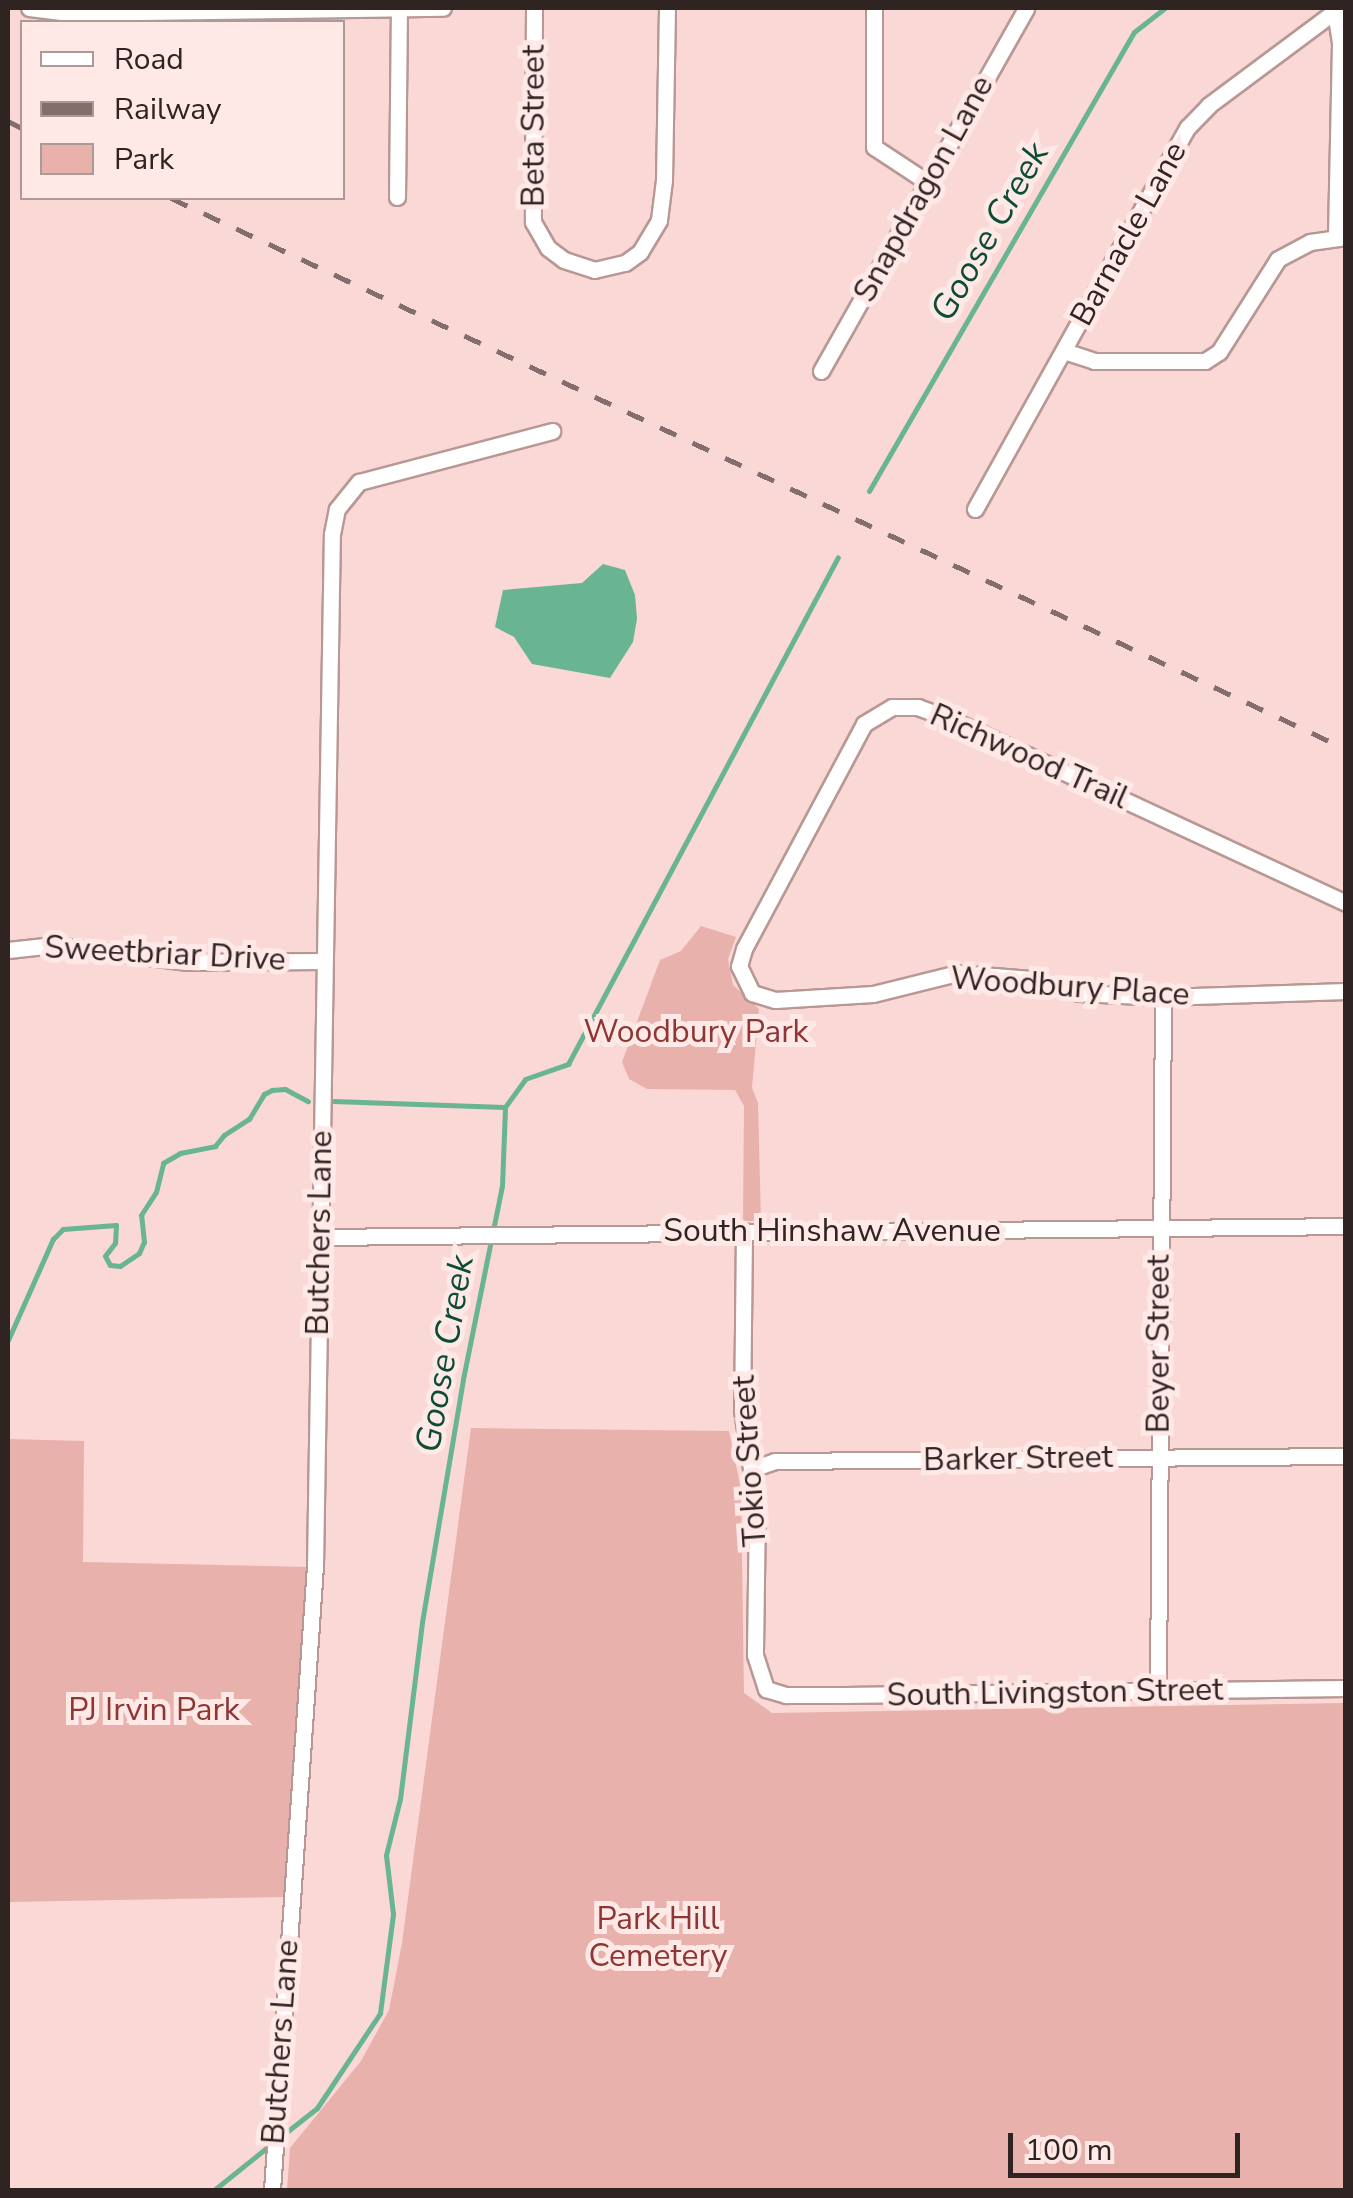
<!DOCTYPE html>
<style>
body{margin:0}
#map{position:relative;width:1353px;height:2198px;overflow:hidden;background:#fad8d5;font-family:"Nunito Sans",sans-serif}
div>[style]{position:absolute}
.green>*{inset:0;background:#e8b1ac}
.water>*{inset:0;background:#69b492}
.stream>*{height:5px;margin:-2.5px;padding:0 2.5px;transform-origin:2.5px;border-radius:2.5px;background:#69b492}
.roads{filter:drop-shadow(2px 0 #b89895) drop-shadow(-2px 0 #b89895) drop-shadow(0 2px #b89895) drop-shadow(0 -2px #b89895)}
.street>*{height:15px;margin:-7.5px;padding:0 7.5px;transform-origin:7.5px;border-radius:7.5px;background:#fff}
.rail>*{height:5px;margin-top:-2.5px;transform-origin:0;background:repeating-linear-gradient(90deg,#836e6d 0 18px,transparent 0 36px)}
span{translate:-50% -50%;white-space:nowrap;text-align:center;line-height:1.15;-webkit-text-stroke:10px #fee9e7;paint-order:stroke}
.street-label{font-size:32px;color:#302423}
.park-label{font-size:32px;color:#8f3635}
.water-label{font-size:35px;color:#0d4b34;font-style:italic}
.frame{position:absolute;inset:0;border:10px solid #302423;pointer-events:none}
.legend{position:absolute;left:20px;top:20px;width:325px;height:180px;box-sizing:border-box;background:#fee9e7;border:2px solid #ac9a99;margin:0;padding:12px 18px;list-style:none;font-size:30px;color:#302423}
.legend li{display:flex;align-items:center;gap:20px;height:50px}
.legend b{width:50px;border:2px solid #ac9a99}
.scale{position:absolute;left:1008px;top:2133px;width:232px;height:45px;box-sizing:border-box;border:5px solid #302423;border-top:0;padding-left:12px;font-size:30px;line-height:35px;white-space:nowrap;color:#302423;-webkit-text-stroke:8px #fee9e7;paint-order:stroke}
</style>
<div id="map">
<div class="green">
<i style="clip-path:polygon(701px 926px,736px 937px,728px 959px,733px 985px,759px 1009px,752px 1088px,758px 1103px,761px 1221px,743px 1221px,744px 1106px,735px 1090px,647px 1089px,629px 1079px,622px 1062px,660px 960px,681px 951px)"></i>
<i style="clip-path:polygon(471px 1428px,729px 1431px,741px 1489px,744px 1693px,772px 1713px,1345px 1703px,1345px 2190px,287px 2190px,290px 2148px,361px 2061px,389px 2010px,402px 1943px)"></i>
<i style="clip-path:polygon(8px 1439px,84px 1441px,83px 1562px,307px 1567px,284px 1897px,8px 1902px)"></i>
</div>
<div class="water">
<i style="clip-path:polygon(603px 564px,625px 570px,635px 595px,637px 619px,633px 642px,610px 678px,532px 664px,514px 637px,495px 627px,503px 590px,582px 583px)"></i>
</div>
<div class="stream">
<i style="left:869px;top:491px;width:530px;rotate:-60deg"></i>
<i style="left:1134px;top:32px;width:39px;rotate:-38deg"></i>
<i style="left:333px;top:1101px;width:171px;rotate:2deg"></i>
<i style="left:8px;top:1340px;width:111px;rotate:-66deg"></i>
<i style="left:53px;top:1239px;width:14px;rotate:-45deg"></i>
<i style="left:63px;top:1229px;width:53px;rotate:-4.3deg"></i>
<i style="left:116px;top:1225px;width:18px;rotate:93deg"></i>
<i style="left:115px;top:1243px;width:16px;rotate:128deg"></i>
<i style="left:105px;top:1256px;width:10px;rotate:61deg"></i>
<i style="left:110px;top:1265px;width:10px;rotate:6deg"></i>
<i style="left:120px;top:1266px;width:23px;rotate:-34deg"></i>
<i style="left:139px;top:1253px;width:12px;rotate:-66deg"></i>
<i style="left:144px;top:1242px;width:27px;rotate:-96deg"></i>
<i style="left:141px;top:1215px;width:27px;rotate:-57deg"></i>
<i style="left:156px;top:1192px;width:30px;rotate:-76deg"></i>
<i style="left:163px;top:1163px;width:20px;rotate:-30deg"></i>
<i style="left:180px;top:1153px;width:36px;rotate:-11deg"></i>
<i style="left:215px;top:1146px;width:14px;rotate:-51deg"></i>
<i style="left:224px;top:1135px;width:30px;rotate:-33deg"></i>
<i style="left:249px;top:1119px;width:29px;rotate:-59deg"></i>
<i style="left:264px;top:1094px;width:9px;rotate:-27deg"></i>
<i style="left:272px;top:1090px;width:13px;rotate:-4deg"></i>
<i style="left:285px;top:1089px;width:26px;rotate:28deg"></i>
<i style="left:279px;top:2138px;width:48px;rotate:-38.3deg"></i>
<i style="left:317px;top:2108px;width:114px;rotate:-56.4deg"></i>
<i style="left:380px;top:2013px;width:100px;rotate:-82.5deg"></i>
<i style="left:393px;top:1914px;width:59px;rotate:-96.8deg"></i>
<i style="left:386px;top:1855px;width:58px;rotate:-76deg"></i>
<i style="left:400px;top:1799px;width:178px;rotate:-82.9deg"></i>
<i style="left:422px;top:1622px;width:246px;rotate:-80.4deg"></i>
<i style="left:463px;top:1379px;width:197px;rotate:-78.6deg"></i>
<i style="left:502px;top:1186px;width:79px;rotate:-87.8deg"></i>
<i style="left:505px;top:1107px;width:34px;rotate:-54deg"></i>
<i style="left:525px;top:1079px;width:46px;rotate:-19.2deg"></i>
<i style="left:568px;top:1064px;width:574px;rotate:-61.96deg"></i>
<i style="left:214px;top:2190px;width:72px;rotate:-38.8deg"></i>
</div>
<div class="roads">
<div class="street">
<i style="left:29px;top:8px;width:41px;rotate:7deg"></i>
<i style="left:70px;top:13px;width:373px;rotate:-0.8deg"></i>
<i style="left:534px;top:8px;width:214px;rotate:90.3deg"></i>
<i style="left:533px;top:222px;width:30px;rotate:60deg"></i>
<i style="left:548px;top:248px;width:20px;rotate:37deg"></i>
<i style="left:564px;top:260px;width:32px;rotate:18deg"></i>
<i style="left:594px;top:270px;width:32px;rotate:-13deg"></i>
<i style="left:625px;top:263px;width:19px;rotate:-36deg"></i>
<i style="left:640px;top:252px;width:37px;rotate:-59deg"></i>
<i style="left:659px;top:220px;width:40px;rotate:-82.9deg"></i>
<i style="left:664px;top:180px;width:172px;rotate:-89deg"></i>
<i style="left:874px;top:8px;width:139px;rotate:90deg"></i>
<i style="left:874px;top:147px;width:64px;rotate:33.4deg"></i>
<i style="left:1335px;top:11px;width:33px;rotate:81deg"></i>
<i style="left:1340px;top:44px;width:193px;rotate:91.2deg"></i>
<i style="left:397px;top:197px;width:188px;rotate:-89.4deg"></i>
<i style="left:1064px;top:351px;width:32px;rotate:18deg"></i>
<i style="left:1094px;top:361px;width:111px"></i>
<i style="left:1205px;top:361px;width:17px;rotate:-33deg"></i>
<i style="left:1219px;top:352px;width:110px;rotate:-57.6deg"></i>
<i style="left:1278px;top:259px;width:36px;rotate:-28deg"></i>
<i style="left:1310px;top:242px;width:36px;rotate:-8deg"></i>
<i style="left:821px;top:371px;width:417px;rotate:-60.5deg"></i>
<i style="left:975px;top:509px;width:437px;rotate:-60.9deg"></i>
<i style="left:1188px;top:127px;width:30px;rotate:-46deg"></i>
<i style="left:1209px;top:105px;width:162px;rotate:-36.7deg"></i>
<i style="left:1346px;top:903px;width:442px;rotate:-155.1deg"></i>
<i style="left:945px;top:717px;width:29px;rotate:-160deg"></i>
<i style="left:918px;top:707px;width:26px;rotate:180deg"></i>
<i style="left:892px;top:707px;width:33px;rotate:149deg"></i>
<i style="left:864px;top:724px;width:255px;rotate:118.1deg"></i>
<i style="left:744px;top:949px;width:18px;rotate:106deg"></i>
<i style="left:739px;top:966px;width:30px;rotate:64deg"></i>
<i style="left:752px;top:993px;width:24px;rotate:17deg"></i>
<i style="left:775px;top:1000px;width:98px;rotate:-3.5deg"></i>
<i style="left:873px;top:994px;width:87px;rotate:-14deg"></i>
<i style="left:957px;top:973px;width:74px;rotate:4.6deg"></i>
<i style="left:1031px;top:979px;width:50px;rotate:16.3deg"></i>
<i style="left:1079px;top:993px;width:84px;rotate:2.7deg"></i>
<i style="left:1163px;top:997px;width:183px;rotate:-1.9deg"></i>
<i style="left:8px;top:950px;width:46px;rotate:-6.2deg"></i>
<i style="left:54px;top:945px;width:133px;rotate:7.3deg"></i>
<i style="left:186px;top:962px;width:137px;rotate:-0.4deg"></i>
<i style="left:744px;top:1231px;width:179px;rotate:90.6deg"></i>
<i style="left:742px;top:1410px;width:99px;rotate:81.3deg"></i>
<i style="left:757px;top:1508px;width:147px;rotate:90.8deg"></i>
<i style="left:755px;top:1655px;width:36px;rotate:72deg"></i>
<i style="left:766px;top:1689px;width:21px;rotate:17deg"></i>
<i style="left:786px;top:1695px;width:58px"></i>
<i style="left:844px;top:1695px;width:502px;rotate:-0.8deg"></i>
<i style="left:320px;top:1237px;width:1026px;rotate:-0.61deg"></i>
<i style="left:752px;top:1469px;width:24px;rotate:-19deg"></i>
<i style="left:775px;top:1461px;width:571px;rotate:-0.5deg"></i>
<i style="left:1158px;top:1691px;width:694px;rotate:-89.59deg"></i>
<i style="left:272px;top:2190px;width:626px;rotate:-86.06deg"></i>
<i style="left:315px;top:1565px;width:1031px;rotate:-89.06deg"></i>
<i style="left:332px;top:534px;width:25px;rotate:-79deg"></i>
<i style="left:337px;top:509px;width:35px;rotate:-51deg"></i>
<i style="left:359px;top:482px;width:200px;rotate:-14.8deg"></i>
</div>
</div>
<div class="rail">
<i style="left:8px;top:121px;width:16px;rotate:27deg"></i>
<i style="left:171px;top:198px;width:1298px;rotate:25.12deg"></i>
</div>
<div class="street-label">
<span style="left:534px;top:126px;rotate:-90deg">Beta Street</span>
<span style="left:924px;top:189px;rotate:-61deg">Snapdragon Lane</span>
<span style="left:1129px;top:234px;rotate:-61deg">Barnacle Lane</span>
<span style="left:1029px;top:757px;rotate:24deg">Richwood Trail</span>
<span style="left:165px;top:954px;rotate:3deg">Sweetbriar Drive</span>
<span style="left:1070px;top:987px;rotate:4deg">Woodbury Place</span>
<span style="left:832px;top:1231px">South Hinshaw Avenue</span>
<span style="left:320px;top:1233px;rotate:-89deg">Butchers Lane</span>
<span style="left:1159px;top:1344px;rotate:-90deg">Beyer Street</span>
<span style="left:1018px;top:1459px;rotate:-1deg">Barker Street</span>
<span style="left:750px;top:1461px;rotate:-94deg">Tokio Street</span>
<span style="left:1055px;top:1693px;rotate:-1deg">South Livingston Street</span>
<span style="left:281px;top:2042px;rotate:-86deg">Butchers Lane</span>
</div>
<div class="park-label">
<span style="left:696px;top:1032px">Woodbury Park</span>
<span style="left:154px;top:1710px">PJ Irvin Park</span>
<span style="left:658px;top:1938px">Park Hill<br>Cemetery</span>
</div>
<div class="water-label">
<span style="left:990px;top:232px;rotate:-60deg">Goose Creek</span>
<span style="left:445px;top:1354px;rotate:-80deg">Goose Creek</span>
</div>
<div class="frame"></div>
<ul class="legend">
<li><b style="height:12px;background:#fff"></b>Road</li>
<li><b style="height:12px;background:#836e6d"></b>Railway</li>
<li><b style="height:28px;background:#e8b1ac"></b>Park</li>
</ul>
<div class="scale">100 m</div>
</div>
